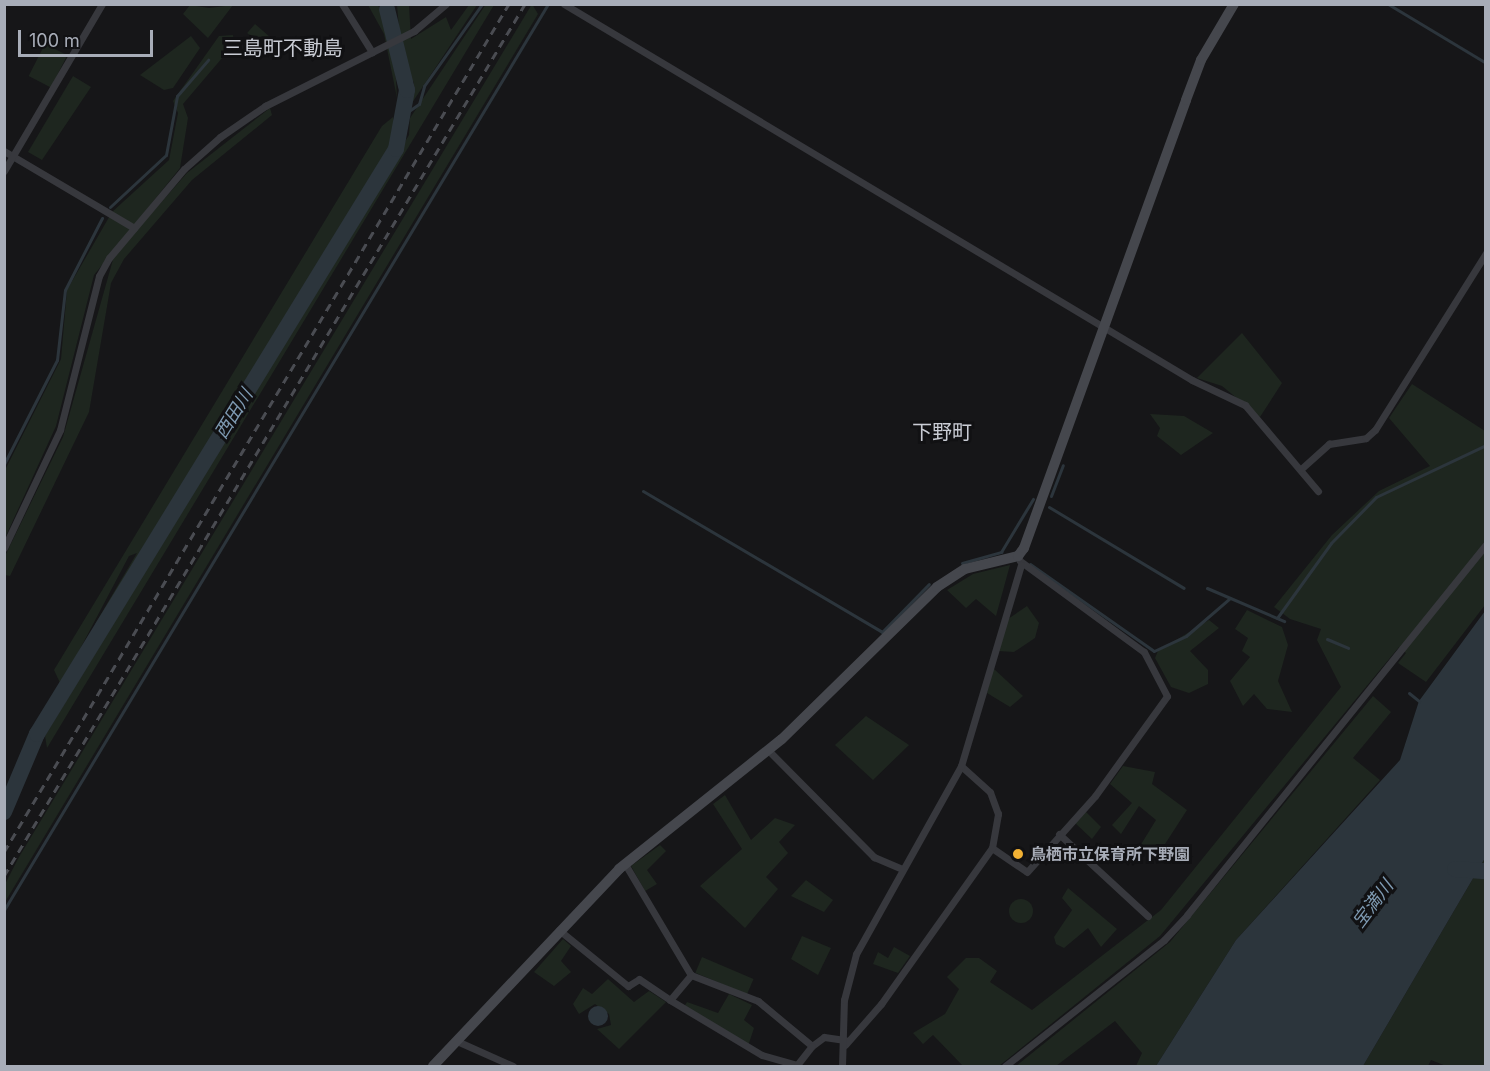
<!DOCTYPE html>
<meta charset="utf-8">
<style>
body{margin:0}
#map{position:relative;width:1490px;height:1071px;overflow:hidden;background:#161618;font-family:Inter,"Noto Sans JP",sans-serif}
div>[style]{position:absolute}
.green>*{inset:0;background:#1e261f;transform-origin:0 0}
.round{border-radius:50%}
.water>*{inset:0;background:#2c353c}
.stream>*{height:3px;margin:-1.5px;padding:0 1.5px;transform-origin:1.5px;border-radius:1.5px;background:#2c353c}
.river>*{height:16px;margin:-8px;padding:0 8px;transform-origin:8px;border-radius:8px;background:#2c353c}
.street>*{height:7px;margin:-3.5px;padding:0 3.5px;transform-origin:3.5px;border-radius:3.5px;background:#37383d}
.secondary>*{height:10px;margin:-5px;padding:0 5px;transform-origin:5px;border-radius:5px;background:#45474d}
.rail>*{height:3px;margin-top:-1.5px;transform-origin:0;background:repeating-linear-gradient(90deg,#4a4c52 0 8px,transparent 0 14px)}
.dots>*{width:16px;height:16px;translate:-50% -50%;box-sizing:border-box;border:3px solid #111113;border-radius:50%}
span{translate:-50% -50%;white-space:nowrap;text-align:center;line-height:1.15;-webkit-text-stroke:6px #111113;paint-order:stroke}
.poi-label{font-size:16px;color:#a8adb8;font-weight:700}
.left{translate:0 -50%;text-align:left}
.water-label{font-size:18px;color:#7f9bb3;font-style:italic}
.quarter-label{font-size:20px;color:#c9ccd4}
.frame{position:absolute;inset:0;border:6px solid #a8adb8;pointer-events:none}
.scale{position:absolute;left:18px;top:30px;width:135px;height:27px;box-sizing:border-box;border:3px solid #a8adb8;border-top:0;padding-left:8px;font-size:18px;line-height:21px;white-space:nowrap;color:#a8adb8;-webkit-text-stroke:4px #111113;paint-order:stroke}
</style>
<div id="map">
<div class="green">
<i style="clip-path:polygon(486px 4px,494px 5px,47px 748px,45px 736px,409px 135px,410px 118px)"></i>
<i style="clip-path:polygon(532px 4px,538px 14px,5px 902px,5px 884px,19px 857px)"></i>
<i style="clip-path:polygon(190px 5px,209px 8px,233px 5px,208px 38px,183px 14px)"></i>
<i style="clip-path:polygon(368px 5px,378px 5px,394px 43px,397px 98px,384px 34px)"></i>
<i style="clip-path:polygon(397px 5px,409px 5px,411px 39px,446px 17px,451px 30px,469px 5px,477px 5px,412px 103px,414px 82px,403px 75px)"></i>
<i style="left:255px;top:24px;width:37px;height:12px;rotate:41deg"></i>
<i style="clip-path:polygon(233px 35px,234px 44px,183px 104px,188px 118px,180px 168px,94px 275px,56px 426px,5px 538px,5px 470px,61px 359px,67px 290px,112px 212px,169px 160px,178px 113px,173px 101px,219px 36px)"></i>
<i style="clip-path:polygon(191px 36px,200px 48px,173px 88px,164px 90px,140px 75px)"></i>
<i style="left:45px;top:44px;width:25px;height:36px;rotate:27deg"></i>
<i style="clip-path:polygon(73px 76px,91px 87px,42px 160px,28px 152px)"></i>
<i style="clip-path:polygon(270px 108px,272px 115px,192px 180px,124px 259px,111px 283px,89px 412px,10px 576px,5px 575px,4px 558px,63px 437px,114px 256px,187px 173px)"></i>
<i style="clip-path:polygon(393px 117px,396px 134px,378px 169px,157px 536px,144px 547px,142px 562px,95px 640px,95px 624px,137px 553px,129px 556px,61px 685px,54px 670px,382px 126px)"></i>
<i style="clip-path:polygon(1242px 333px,1282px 383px,1260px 417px,1222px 386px,1197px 378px)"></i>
<i style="clip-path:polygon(1412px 384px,1485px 431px,1485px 605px,1426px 682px,1398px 663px,1406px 653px,1399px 647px,1160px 936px,999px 1066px,963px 1066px,933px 1035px,923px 1044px,913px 1033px,945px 1014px,959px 989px,947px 977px,966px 958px,979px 958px,997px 971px,990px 982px,1032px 1010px,1161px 910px,1341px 687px,1317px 640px,1321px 629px,1290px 619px,1274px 607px,1332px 535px,1379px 491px,1430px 466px,1389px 418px)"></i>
<i style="clip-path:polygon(1150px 414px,1184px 416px,1213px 433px,1181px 455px,1157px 436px,1160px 428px)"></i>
<i style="clip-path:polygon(1010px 565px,996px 616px,976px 599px,966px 608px,947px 590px,973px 574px)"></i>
<i style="clip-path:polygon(1027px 606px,1039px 623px,1035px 638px,1014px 652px,998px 651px,1008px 619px)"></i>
<i style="clip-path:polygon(1247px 610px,1282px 627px,1288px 645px,1278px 681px,1292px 712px,1267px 709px,1254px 694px,1243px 706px,1230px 681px,1250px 657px,1242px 651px,1248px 638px,1235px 629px)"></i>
<i style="clip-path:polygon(1209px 620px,1219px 628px,1190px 651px,1208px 670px,1208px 684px,1189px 693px,1171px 687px,1155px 658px,1158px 651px)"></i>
<i style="clip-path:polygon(993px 668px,1023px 696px,1010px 707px,987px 693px)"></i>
<i style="clip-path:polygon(1373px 696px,1391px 712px,1353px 758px,1380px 780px,1236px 940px,1156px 1066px,1136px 1066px,1142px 1053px,1115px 1021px,1056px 1066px,1016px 1066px,1170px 942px)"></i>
<i style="clip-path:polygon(866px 716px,909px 745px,873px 780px,835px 745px)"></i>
<i style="clip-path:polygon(1123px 766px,1155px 772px,1152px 784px,1187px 810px,1156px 858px,1140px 846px,1156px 820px,1139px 806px,1121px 834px,1112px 825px,1132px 803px,1110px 784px)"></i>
<i style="clip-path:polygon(725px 795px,751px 840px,775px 818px,795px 825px,779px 842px,788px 853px,766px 877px,778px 889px,745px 928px,700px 886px,742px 849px,713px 804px)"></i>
<i style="clip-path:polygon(1086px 812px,1101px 827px,1092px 839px,1074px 822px)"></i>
<i style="clip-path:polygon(660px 845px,666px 851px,647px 870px,657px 884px,645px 891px,631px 866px)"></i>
<i style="clip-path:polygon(1485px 858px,1485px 1066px,1446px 1066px,1431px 1060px,1428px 1066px,1363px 1066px)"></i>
<i style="clip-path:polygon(806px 880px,833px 900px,824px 912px,791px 896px)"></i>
<i style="clip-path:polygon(1068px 888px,1117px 929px,1101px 947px,1088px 928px,1064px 948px,1056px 944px,1054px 937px,1072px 910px,1062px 898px)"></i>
<i class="round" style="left:1009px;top:899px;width:24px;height:24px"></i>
<i style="clip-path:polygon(802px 936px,831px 948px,818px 975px,791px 959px)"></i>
<i style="clip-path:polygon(563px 939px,571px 946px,561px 961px,571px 972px,554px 986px,534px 972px)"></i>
<i style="clip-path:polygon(894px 947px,910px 956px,898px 973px,873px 964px,878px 952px,888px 958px)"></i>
<i style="left:702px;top:957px;width:56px;height:17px;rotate:23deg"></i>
<i style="clip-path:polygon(608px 979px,634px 1002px,649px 991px,666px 1002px,619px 1049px,597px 1029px,611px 1025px,609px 1014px,595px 1004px,579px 1014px,573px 1004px,583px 988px,592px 994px)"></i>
<i style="clip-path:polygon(729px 994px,752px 1005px,744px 1020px,754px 1028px,748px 1046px,684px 1007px,687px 1002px,718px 1013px)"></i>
</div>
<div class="water">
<i style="clip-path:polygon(1485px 611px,1485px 858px,1363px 1066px,1156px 1066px,1236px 940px,1400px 760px,1419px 701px)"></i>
<i class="round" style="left:588px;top:1006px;width:20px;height:20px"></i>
</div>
<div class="stream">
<i style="left:387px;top:4px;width:5px;rotate:90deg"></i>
<i style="left:544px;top:4px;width:1px"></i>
<i style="left:1388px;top:4px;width:114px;rotate:31deg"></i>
<i style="left:406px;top:113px;width:16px;rotate:-35deg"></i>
<i style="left:419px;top:104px;width:19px;rotate:-74deg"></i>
<i style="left:424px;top:86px;width:100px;rotate:-54.7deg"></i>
<i style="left:110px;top:207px;width:76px;rotate:-42.9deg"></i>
<i style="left:166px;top:155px;width:60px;rotate:-79.4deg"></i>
<i style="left:177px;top:96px;width:48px;rotate:-49.3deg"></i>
<i style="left:4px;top:464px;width:117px;rotate:-63deg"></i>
<i style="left:57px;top:360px;width:70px;rotate:-83.5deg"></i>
<i style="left:65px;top:290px;width:81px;rotate:-62.8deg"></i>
<i style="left:643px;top:491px;width:277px;rotate:30.5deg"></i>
<i style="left:882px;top:632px;width:67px;rotate:-45.6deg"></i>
<i style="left:1051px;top:496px;width:33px;rotate:-69deg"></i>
<i style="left:1049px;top:507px;width:157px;rotate:31deg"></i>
<i style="left:962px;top:563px;width:41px;rotate:-15.8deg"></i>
<i style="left:1001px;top:552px;width:62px;rotate:-58.9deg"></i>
<i style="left:1030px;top:564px;width:151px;rotate:35.1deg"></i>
<i style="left:1154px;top:651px;width:35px;rotate:-25deg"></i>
<i style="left:1186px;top:636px;width:58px;rotate:-40.8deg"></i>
<i style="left:1207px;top:588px;width:84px;rotate:23.2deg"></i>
<i style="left:1277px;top:618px;width:92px;rotate:-54.2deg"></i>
<i style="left:1331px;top:543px;width:64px;rotate:-45.6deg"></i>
<i style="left:1376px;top:497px;width:122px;rotate:-25.3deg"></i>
<i style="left:1327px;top:639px;width:23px;rotate:23deg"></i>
<i style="left:1409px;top:693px;width:13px;rotate:39deg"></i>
<i style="left:4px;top:910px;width:1057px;rotate:-59.02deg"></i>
</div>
<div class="river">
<i style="left:4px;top:812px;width:85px;rotate:-67.1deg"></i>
<i style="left:37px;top:734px;width:686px;rotate:-58.46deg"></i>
<i style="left:396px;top:149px;width:60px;rotate:-79.4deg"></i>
<i style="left:407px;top:90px;width:83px;rotate:-103.9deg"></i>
<i style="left:1455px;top:869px;width:31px;rotate:4deg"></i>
</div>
<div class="street">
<i style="left:342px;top:4px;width:57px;rotate:58deg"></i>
<i style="left:564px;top:4px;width:732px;rotate:30.91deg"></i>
<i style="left:1192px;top:380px;width:59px;rotate:25.3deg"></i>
<i style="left:1245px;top:405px;width:113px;rotate:49.7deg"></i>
<i style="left:4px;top:151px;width:151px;rotate:30.6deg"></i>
<i style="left:4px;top:171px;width:194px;rotate:-59.6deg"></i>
<i style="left:1301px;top:469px;width:38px;rotate:-42deg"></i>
<i style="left:1329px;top:444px;width:37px;rotate:-9deg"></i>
<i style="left:1366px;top:438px;width:12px;rotate:-42deg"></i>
<i style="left:1375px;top:430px;width:209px;rotate:-57.9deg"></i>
<i style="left:4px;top:548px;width:131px;rotate:-64.6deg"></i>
<i style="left:60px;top:430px;width:159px;rotate:-75.8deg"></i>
<i style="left:99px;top:276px;width:21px;rotate:-61deg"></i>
<i style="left:109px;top:258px;width:116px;rotate:-49.9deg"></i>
<i style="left:184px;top:169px;width:48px;rotate:-41.6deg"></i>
<i style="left:220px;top:137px;width:55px;rotate:-34.6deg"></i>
<i style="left:265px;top:106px;width:167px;rotate:-26.7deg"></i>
<i style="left:414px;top:31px;width:42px;rotate:-40.2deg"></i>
<i style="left:768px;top:750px;width:151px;rotate:45.3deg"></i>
<i style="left:874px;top:857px;width:30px;rotate:23deg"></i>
<i style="left:1059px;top:834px;width:121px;rotate:42.7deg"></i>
<i style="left:992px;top:848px;width:42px;rotate:34.4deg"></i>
<i style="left:1027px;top:872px;width:102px;rotate:-48.2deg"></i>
<i style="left:1095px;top:796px;width:123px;rotate:-54.2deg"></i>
<i style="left:1167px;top:696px;width:50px;rotate:-117.6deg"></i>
<i style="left:1144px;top:652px;width:154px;rotate:-143.7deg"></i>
<i style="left:625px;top:864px;width:129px;rotate:59.3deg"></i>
<i style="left:559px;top:930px;width:89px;rotate:39.1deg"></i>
<i style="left:628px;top:986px;width:13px;rotate:-32deg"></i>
<i style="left:639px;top:979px;width:37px;rotate:34deg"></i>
<i style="left:670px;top:1000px;width:33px;rotate:-50deg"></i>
<i style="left:691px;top:975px;width:72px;rotate:21.2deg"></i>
<i style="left:758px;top:1001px;width:70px;rotate:39.8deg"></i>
<i style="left:812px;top:1046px;width:15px;rotate:-37deg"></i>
<i style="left:824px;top:1037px;width:21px;rotate:8deg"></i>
<i style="left:670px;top:1000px;width:107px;rotate:30.9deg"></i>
<i style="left:762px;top:1055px;width:36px;rotate:16deg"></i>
<i style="left:797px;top:1065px;width:24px;rotate:-52deg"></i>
<i style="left:459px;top:1042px;width:59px;rotate:24deg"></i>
<i style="left:845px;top:1045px;width:55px;rotate:-48.7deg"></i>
<i style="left:881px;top:1004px;width:191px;rotate:-54.6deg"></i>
<i style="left:992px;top:848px;width:35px;rotate:-80deg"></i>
<i style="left:998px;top:814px;width:23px;rotate:-110deg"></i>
<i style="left:990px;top:792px;width:39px;rotate:-138deg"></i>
<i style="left:842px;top:1066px;width:66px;rotate:-88.3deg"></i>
<i style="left:844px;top:1000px;width:48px;rotate:-75.4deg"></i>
<i style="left:856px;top:954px;width:215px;rotate:-60.8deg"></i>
<i style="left:961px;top:766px;width:210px;rotate:-73.4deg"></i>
<i style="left:1005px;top:1066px;width:203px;rotate:-38.4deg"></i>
<i style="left:1164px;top:940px;width:34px;rotate:-47deg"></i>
<i style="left:1187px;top:915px;width:476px;rotate:-51.1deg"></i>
</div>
<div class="secondary">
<i style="left:433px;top:1066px;width:271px;rotate:-46.6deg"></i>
<i style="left:619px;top:869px;width:208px;rotate:-38.6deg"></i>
<i style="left:782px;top:739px;width:217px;rotate:-44.4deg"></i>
<i style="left:937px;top:587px;width:33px;rotate:-33deg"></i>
<i style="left:965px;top:569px;width:55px;rotate:-13.8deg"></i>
<i style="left:1018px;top:556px;width:10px;rotate:-53deg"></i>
<i style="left:1024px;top:548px;width:476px;rotate:-70.1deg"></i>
<i style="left:1186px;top:100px;width:43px;rotate:-69.4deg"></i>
<i style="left:1201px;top:60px;width:65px;rotate:-59.5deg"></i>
</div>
<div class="rail">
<i style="left:4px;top:852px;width:987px;rotate:-59.23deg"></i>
<i style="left:4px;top:876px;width:1016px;rotate:-59.14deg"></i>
</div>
<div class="dots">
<i style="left:1018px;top:854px;background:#f2b134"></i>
</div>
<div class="poi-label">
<span class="left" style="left:1030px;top:854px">鳥栖市立保育所下野園</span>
</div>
<div class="water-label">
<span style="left:234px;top:414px;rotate:-58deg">西田川</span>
<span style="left:1373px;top:904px;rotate:-53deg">宝満川</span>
</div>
<div class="quarter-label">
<span style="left:283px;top:48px">三島町不動島</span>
<span style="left:942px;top:432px">下野町</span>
</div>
<div class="frame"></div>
<div class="scale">100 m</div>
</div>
